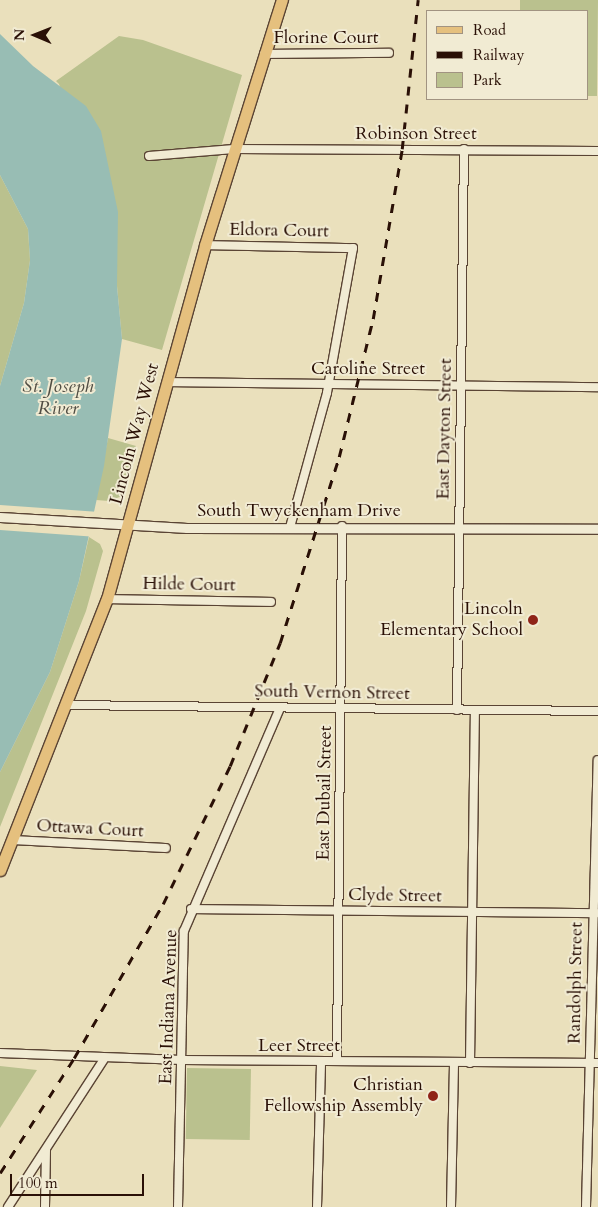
<!DOCTYPE html>
<style>
body{margin:0}
#map{position:relative;width:598px;height:1207px;overflow:hidden;background:#eae0bc;font-family:Cardo,serif}
div>[style]{position:absolute}
.green>*{inset:0;background:#bac18e;transform-origin:0 0}
.water>*{inset:0;background:#98bdb4}
.pier>*{inset:0;background:#eae0bc;transform-origin:0 0}
.roads{filter:drop-shadow(1px 0 #5a4434) drop-shadow(-1px 0 #5a4434) drop-shadow(0 1px #5a4434) drop-shadow(0 -1px #5a4434)}
.minor>*{height:8px;margin:-4px;padding:0 4px;transform-origin:4px;border-radius:4px;background:#f1ebd3}
.tertiary>*{height:9px;margin:-4.5px;padding:0 4.5px;transform-origin:4.5px;border-radius:4.5px;background:#f1ebd3}
.primary>*{height:11px;margin:-5.5px;padding:0 5.5px;transform-origin:5.5px;border-radius:5.5px;background:#e5c07e}
.rail>*{height:2.5px;margin-top:-1.25px;transform-origin:0;background:repeating-linear-gradient(90deg,#2a1006 0 9px,transparent 0 18px)}
.dots>*{width:14px;height:14px;translate:-50% -50%;box-sizing:border-box;border:2px solid #f1ebd3;border-radius:50%}
span{translate:-50% -50%;white-space:nowrap;text-align:center;line-height:1.15;-webkit-text-stroke:4px #f1ebd3;paint-order:stroke}
.street-label{font-size:18px;color:#2a1006}
.poi-label{font-size:18px;color:#2a1006}
.right{translate:-100% -50%;text-align:right}
.water-label{font-size:19px;color:#504d43;font-style:italic}
.legend{position:absolute;left:426px;top:10px;width:162px;height:90px;box-sizing:border-box;background:#f1ebd3;border:1px solid #a19381;margin:0;padding:6px 9px;list-style:none;font-size:15px;color:#2a1006}
.legend li{display:flex;align-items:center;gap:10px;height:25px}
.legend b{width:25px;border:1px solid #a19381}
.north{position:absolute;left:10px;top:10px;width:50px;height:50px;-webkit-text-stroke:4px #f1ebd3;paint-order:stroke;rotate:271deg;font-size:14px;font-weight:700;line-height:20px;text-align:center;color:#2a1006}
.north::after{content:'';display:block;margin:auto;width:18px;height:22px;background:#2a1006;clip-path:polygon(50% 0,100% 100%,50% 72%,0 100%)}
.scale{position:absolute;left:10px;top:1174px;width:134px;height:22px;box-sizing:border-box;border:2px solid #2a1006;border-top:0;padding-left:6px;font-size:15px;line-height:18px;white-space:nowrap;color:#2a1006;-webkit-text-stroke:4px #f1ebd3;paint-order:stroke}
</style>
<div id="map">
<div class="green">
<i style="clip-path:polygon(520px 0,598px 0,597px 96px,587px 96px,587px 11px,520px 11px)"></i>
<i style="clip-path:polygon(119px 36px,143px 40px,242px 75px,162px 350px,122px 339px,117px 286px,59px 84px,56px 81px)"></i>
<i style="clip-path:polygon(0 175px,28px 229px,30px 260px,24px 303px,0 386px)"></i>
<i style="clip-path:polygon(108px 438px,136px 446px,122px 496px,109px 501px,96px 500px)"></i>
<i style="clip-path:polygon(89px 537px,100px 544px,103px 551px,86px 611px,0 827px,0 772px,50px 672px,79px 581px)"></i>
<i style="clip-path:polygon(0 1066px,37px 1070px,0 1128px)"></i>
<i style="left:187px;top:1068px;width:64px;height:71px;rotate:1deg"></i>
</div>
<div class="water">
<i style="clip-path:polygon(0 34px,33px 66px,86px 106px,101px 131px,118px 212px,117px 286px,122px 339px,104px 466px,79px 581px,50px 672px,0 772px,0 386px,24px 303px,30px 260px,28px 229px,0 175px)"></i>
</div>
<div class="pier">
<i style="left:0;top:505px;width:96px;height:25px;rotate:4deg"></i>
</div>
<div class="roads">
<div class="minor">
<i style="left:264px;top:54px;width:125px;rotate:-0.5deg"></i>
<i style="left:149px;top:156px;width:85px;rotate:-4.7deg"></i>
<i style="left:234px;top:149px;width:364px;rotate:0.3deg"></i>
<i style="left:205px;top:245px;width:148px;rotate:1.2deg"></i>
<i style="left:353px;top:248px;width:147px;rotate:100.2deg"></i>
<i style="left:327px;top:393px;width:139px;rotate:105.4deg"></i>
<i style="left:167px;top:382px;width:431px;rotate:0.7deg"></i>
<i style="left:107px;top:599px;width:164px;rotate:1deg"></i>
<i style="left:66px;top:705px;width:532px;rotate:0.65deg"></i>
<i style="left:457px;top:710px;width:561px;rotate:-89.29deg"></i>
<i style="left:12px;top:840px;width:154px;rotate:3deg"></i>
<i style="left:191px;top:909px;width:406px;rotate:0.6deg"></i>
<i style="left:0;top:1053px;width:182px;rotate:2.2deg"></i>
<i style="left:182px;top:1060px;width:416px;rotate:0.4deg"></i>
<i style="left:337px;top:1060px;width:534px;rotate:-89.46deg"></i>
<i style="left:470px;top:1063px;width:353px;rotate:-89.2deg"></i>
<i style="left:8px;top:1207px;width:176px;rotate:-57deg"></i>
<i style="left:45px;top:1207px;width:57px;rotate:-89deg"></i>
<i style="left:178px;top:1207px;width:276px;rotate:-88.8deg"></i>
<i style="left:184px;top:931px;width:243px;rotate:-66.7deg"></i>
<i style="left:317px;top:1207px;width:146px;rotate:-88.4deg"></i>
<i style="left:451px;top:1207px;width:145px;rotate:-88.8deg"></i>
<i style="left:586px;top:1207px;width:447px;rotate:-88.5deg"></i>
</div>
<div class="tertiary">
<i style="left:0;top:517px;width:187px;rotate:3.4deg"></i>
<i style="left:187px;top:528px;width:411px;rotate:0.1deg"></i>
</div>
<div class="primary">
<i style="left:0;top:870px;width:291px;rotate:-68.5deg"></i>
<i style="left:107px;top:599px;width:367px;rotate:-74.5deg"></i>
<i style="left:205px;top:245px;width:257px;rotate:-72.6deg"></i>
</div>
</div>
<div class="rail">
<i style="left:0;top:1173px;width:137px;rotate:-57.2deg"></i>
<i style="left:74px;top:1058px;width:178px;rotate:-60deg"></i>
<i style="left:163px;top:904px;width:153px;rotate:-64.1deg"></i>
<i style="left:230px;top:766px;width:133px;rotate:-67.9deg"></i>
<i style="left:280px;top:643px;width:195px;rotate:-72.4deg"></i>
<i style="left:339px;top:457px;width:142px;rotate:-76.2deg"></i>
<i style="left:373px;top:319px;width:172px;rotate:-80.3deg"></i>
<i style="left:402px;top:149px;width:150px;rotate:-83.9deg"></i>
</div>
<div class="dots">
<i style="left:533px;top:620px;background:#8f2418"></i>
<i style="left:433px;top:1096px;background:#8f2418"></i>
</div>
<div class="street-label">
<span style="left:326px;top:38px">Florine Court</span>
<span style="left:416px;top:134px">Robinson Street</span>
<span style="left:279px;top:231px;rotate:1deg">Eldora Court</span>
<span style="left:368px;top:369px">Caroline Street</span>
<span style="left:445px;top:429px;rotate:-89deg">East Dayton Street</span>
<span style="left:135px;top:434px;rotate:-75deg">Lincoln Way West</span>
<span style="left:299px;top:511px">South Twyckenham Drive</span>
<span style="left:189px;top:585px;rotate:1deg">Hilde Court</span>
<span style="left:332px;top:693px;rotate:1deg">South Vernon Street</span>
<span style="left:325px;top:793px;rotate:-89deg">East Dubail Street</span>
<span style="left:90px;top:829px;rotate:3deg">Ottawa Court</span>
<span style="left:395px;top:896px;rotate:1deg">Clyde Street</span>
<span style="left:576px;top:983px;rotate:-89deg">Randolph Street</span>
<span style="left:169px;top:1007px;rotate:-88deg">East Indiana Avenue</span>
<span style="left:299px;top:1046px">Leer Street</span>
</div>
<div class="poi-label">
<span class="right" style="left:523px;top:620px">Lincoln<br>Elementary School</span>
<span class="right" style="left:423px;top:1096px">Christian<br>Fellowship Assembly</span>
</div>
<div class="water-label">
<span style="left:58px;top:398px">St. Joseph<br>River</span>
</div>
<ul class="legend">
<li><b style="height:6px;background:#e5c07e"></b>Road</li>
<li><b style="height:6px;background:#2a1006"></b>Railway</li>
<li><b style="height:14px;background:#bac18e"></b>Park</li>
</ul>
<div class="north">N</div>
<div class="scale">100 m</div>
</div>
